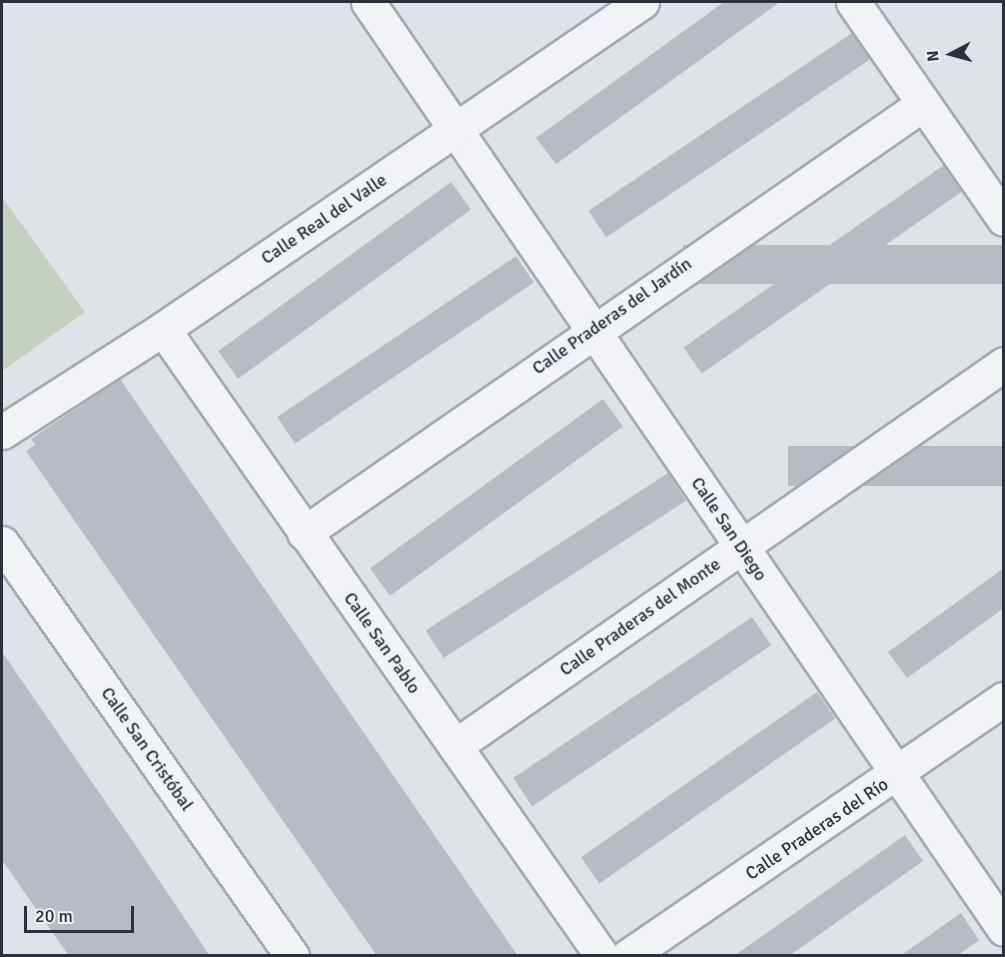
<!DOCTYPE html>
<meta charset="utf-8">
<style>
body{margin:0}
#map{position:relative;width:1005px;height:957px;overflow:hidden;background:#dfe2e7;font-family:Signika,sans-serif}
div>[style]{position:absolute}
.green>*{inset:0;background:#c5d0c1}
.building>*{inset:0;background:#b7bcc3;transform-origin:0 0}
.roads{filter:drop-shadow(2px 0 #a5a9b1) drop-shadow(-2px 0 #a5a9b1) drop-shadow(0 2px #a5a9b1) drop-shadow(0 -2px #a5a9b1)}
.minor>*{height:33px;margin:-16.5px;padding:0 16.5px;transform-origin:16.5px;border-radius:16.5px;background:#f1f3f6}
span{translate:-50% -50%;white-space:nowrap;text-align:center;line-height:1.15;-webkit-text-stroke:5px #eef1f5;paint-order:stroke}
.street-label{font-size:18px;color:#2a313d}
.frame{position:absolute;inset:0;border:3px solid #2a313d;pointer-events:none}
.north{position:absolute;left:921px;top:24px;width:60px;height:60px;-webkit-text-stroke:4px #eef1f5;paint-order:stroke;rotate:264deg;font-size:16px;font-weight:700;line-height:24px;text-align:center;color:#2a313d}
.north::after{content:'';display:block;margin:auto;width:21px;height:27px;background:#2a313d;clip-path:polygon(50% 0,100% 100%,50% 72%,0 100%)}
.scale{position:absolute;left:24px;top:906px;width:110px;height:27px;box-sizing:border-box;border:3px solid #2a313d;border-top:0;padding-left:8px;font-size:18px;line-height:21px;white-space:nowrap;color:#2a313d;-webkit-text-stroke:4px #eef1f5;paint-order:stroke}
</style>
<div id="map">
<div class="green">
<i style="clip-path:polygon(2px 197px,85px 312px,2px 371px)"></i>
</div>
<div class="building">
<i style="clip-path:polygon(724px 2px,780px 2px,556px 164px,536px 138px)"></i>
<i style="left:852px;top:33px;width:32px;height:318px;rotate:56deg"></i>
<i style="left:944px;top:165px;width:32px;height:318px;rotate:55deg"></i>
<i style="left:451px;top:182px;width:34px;height:288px;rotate:54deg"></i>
<i style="left:1004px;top:245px;width:39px;height:321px;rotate:90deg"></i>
<i style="left:516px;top:256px;width:32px;height:288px;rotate:56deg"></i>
<i style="clip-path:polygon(120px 379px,435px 836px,518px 956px,377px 956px,26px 451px,35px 445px,31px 439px)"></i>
<i style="left:603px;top:399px;width:34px;height:288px;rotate:54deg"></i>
<i style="left:1004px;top:446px;width:40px;height:216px;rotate:90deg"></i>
<i style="left:668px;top:473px;width:33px;height:289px;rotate:57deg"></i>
<i style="clip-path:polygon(1004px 568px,1004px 608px,907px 678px,888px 652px)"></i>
<i style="left:752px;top:617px;width:34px;height:288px;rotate:56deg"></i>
<i style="clip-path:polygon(2px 652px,136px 846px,210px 956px,69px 956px,2px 860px)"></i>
<i style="left:817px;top:692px;width:32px;height:288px;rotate:55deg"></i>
<i style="clip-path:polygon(905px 835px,923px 861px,789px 956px,734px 956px)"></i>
<i style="clip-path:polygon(961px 913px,979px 940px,957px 956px,900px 956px)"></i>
</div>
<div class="roads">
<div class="minor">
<i style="left:368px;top:2px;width:1124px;rotate:55.55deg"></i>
<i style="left:853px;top:2px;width:264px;rotate:55.2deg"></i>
<i style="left:163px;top:329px;width:765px;rotate:55deg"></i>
<i style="left:2px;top:432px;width:191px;rotate:-32.6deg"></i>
<i style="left:163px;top:329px;width:580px;rotate:-34.32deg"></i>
<i style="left:304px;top:533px;width:753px;rotate:-34.72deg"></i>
<i style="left:2px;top:543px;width:505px;rotate:54.92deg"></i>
<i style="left:455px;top:746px;width:669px;rotate:-34.83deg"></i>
<i style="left:628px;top:956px;width:455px;rotate:-34.4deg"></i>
</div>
</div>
<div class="street-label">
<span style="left:324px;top:219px;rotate:-34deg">Calle Real del Valle</span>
<span style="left:612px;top:316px;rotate:-35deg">Calle Praderas del Jardín</span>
<span style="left:729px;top:529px;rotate:56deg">Calle San Diego</span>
<span style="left:640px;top:617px;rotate:-35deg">Calle Praderas del Monte</span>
<span style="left:382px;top:643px;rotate:55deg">Calle San Pablo</span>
<span style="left:147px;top:749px;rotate:55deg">Calle San Cristóbal</span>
<span style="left:817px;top:829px;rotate:-34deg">Calle Praderas del Río</span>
</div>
<div class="frame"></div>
<div class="north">N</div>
<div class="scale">20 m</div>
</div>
